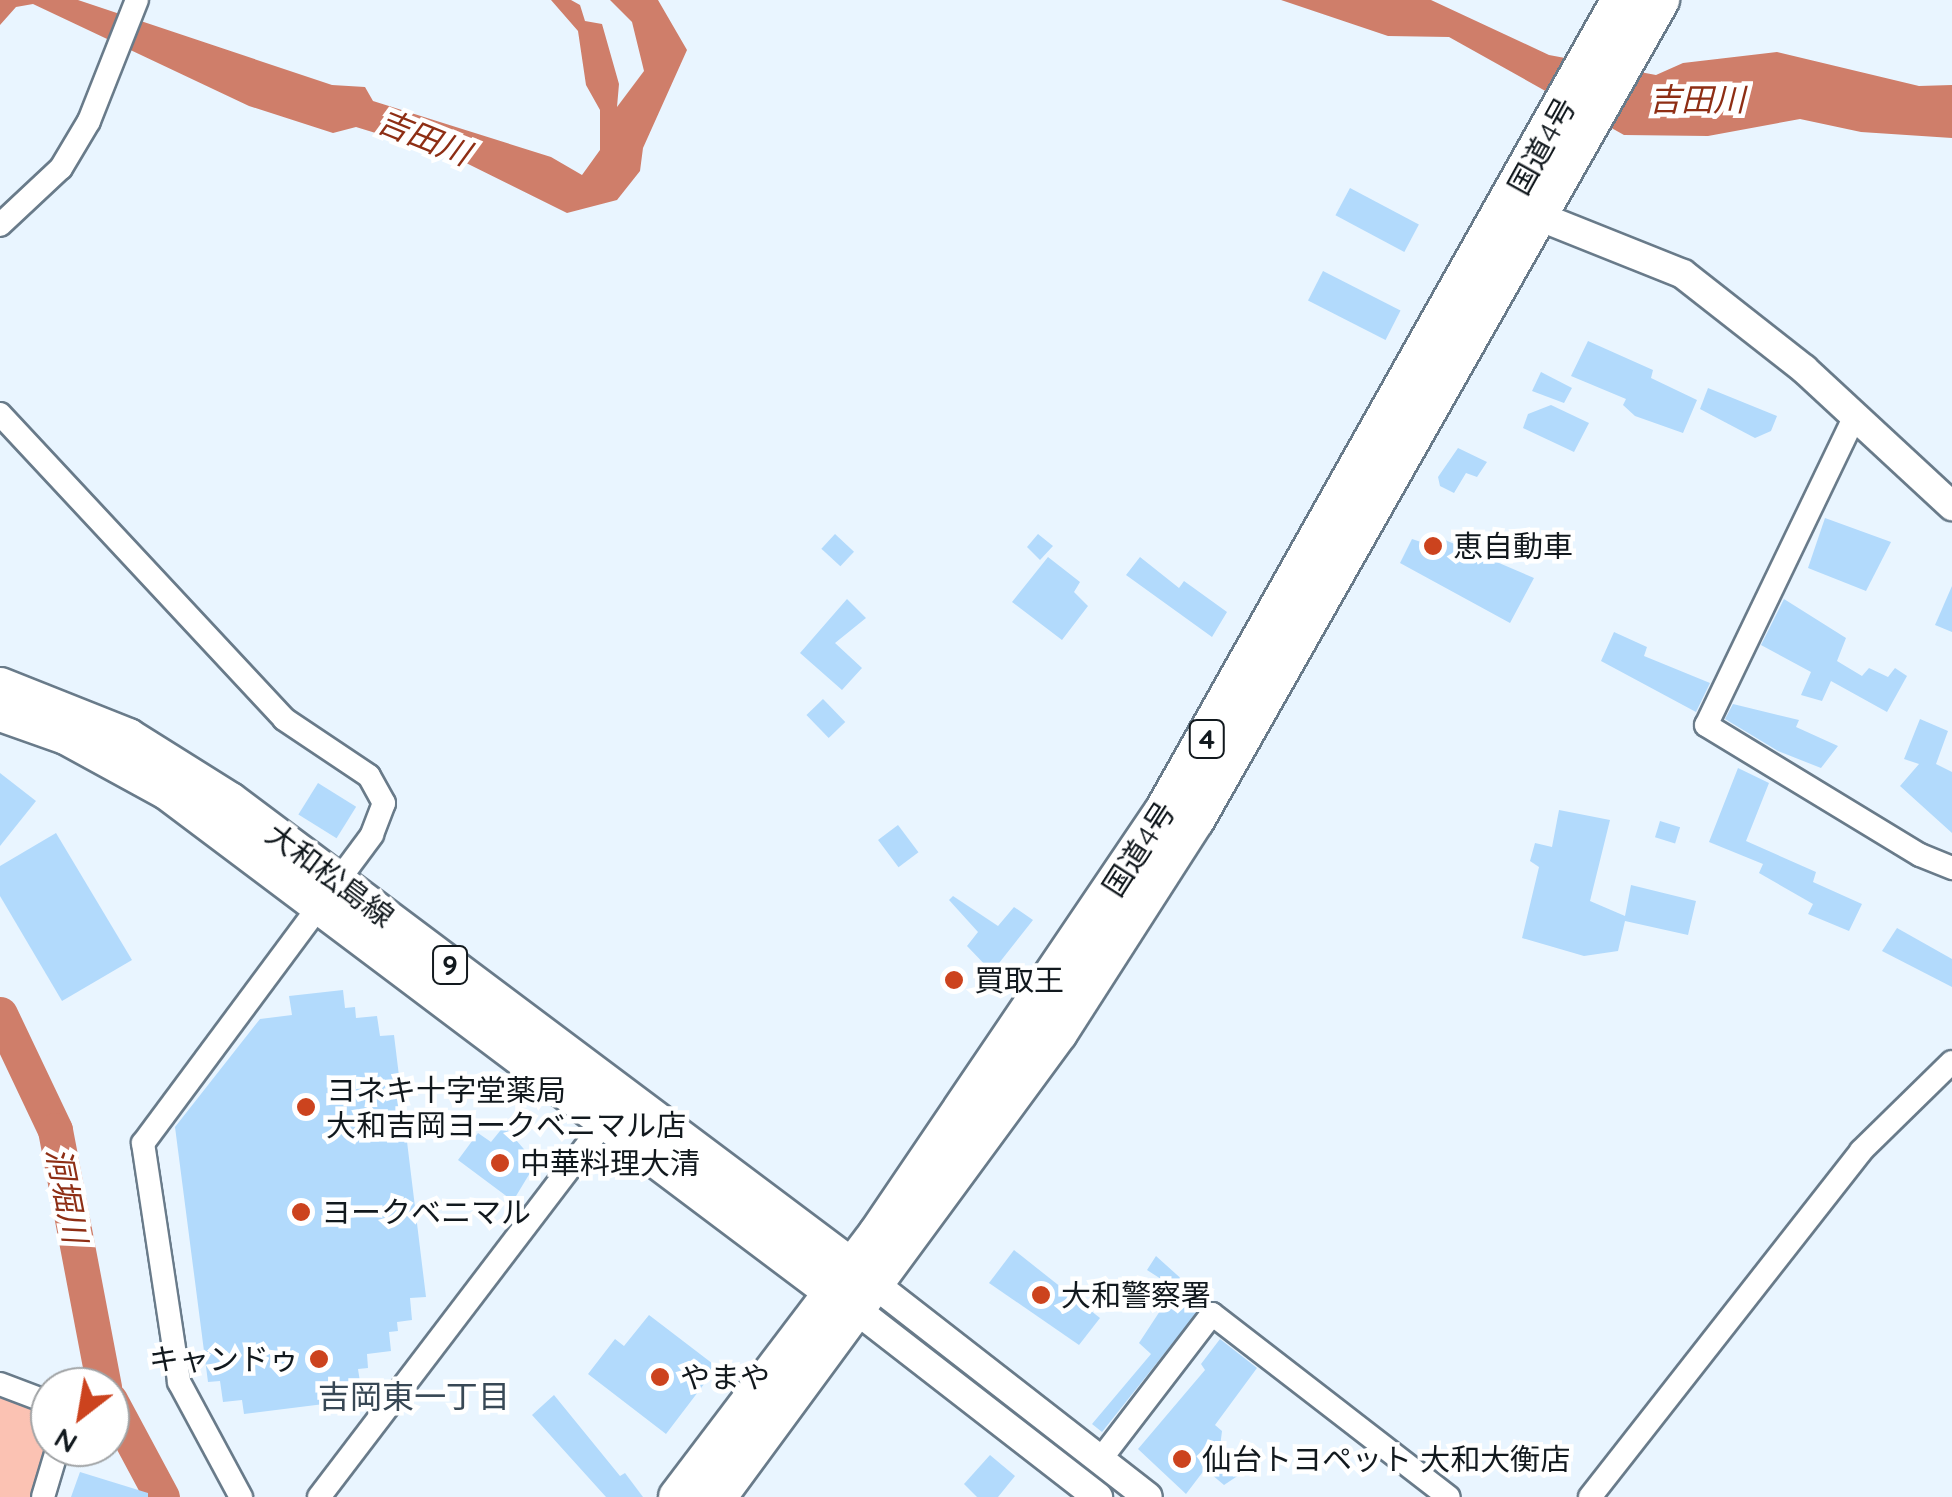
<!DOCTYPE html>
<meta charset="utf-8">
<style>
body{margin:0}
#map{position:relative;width:1952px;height:1497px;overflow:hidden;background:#e9f5ff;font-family:Quicksand,"Noto Sans JP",sans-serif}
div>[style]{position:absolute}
.green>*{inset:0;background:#fbc2b3}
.water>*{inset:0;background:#cf7e6a}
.river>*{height:35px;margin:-17.5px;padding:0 17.5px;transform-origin:17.5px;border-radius:17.5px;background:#cf7e6a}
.building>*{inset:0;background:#b2dafc;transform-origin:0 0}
.roads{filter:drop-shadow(2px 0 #697b8a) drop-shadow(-2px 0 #697b8a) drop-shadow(0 2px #697b8a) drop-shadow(0 -2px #697b8a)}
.minor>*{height:22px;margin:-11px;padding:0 11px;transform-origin:11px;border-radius:11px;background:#fff}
.tertiary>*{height:28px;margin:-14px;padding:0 14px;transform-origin:14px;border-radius:14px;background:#fff}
.primary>*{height:35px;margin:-17.5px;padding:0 17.5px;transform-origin:17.5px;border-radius:17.5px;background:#fff}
.trunk>*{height:38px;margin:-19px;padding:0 19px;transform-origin:19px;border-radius:19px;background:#fff}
.dots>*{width:28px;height:28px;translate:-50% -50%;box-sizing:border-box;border:5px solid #fff;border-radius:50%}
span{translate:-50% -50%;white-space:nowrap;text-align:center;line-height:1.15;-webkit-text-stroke:9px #fff;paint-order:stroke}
.shield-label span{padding:2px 8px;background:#fff;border:2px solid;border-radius:8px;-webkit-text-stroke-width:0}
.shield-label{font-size:28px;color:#12191e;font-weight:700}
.street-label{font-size:30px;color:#12191e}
.poi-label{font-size:30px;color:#12191e}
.left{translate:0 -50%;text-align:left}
.right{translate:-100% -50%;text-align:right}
.water-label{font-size:32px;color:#8e2e14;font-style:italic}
.neighbourhood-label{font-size:32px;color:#384855}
.north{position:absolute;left:30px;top:1367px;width:100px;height:100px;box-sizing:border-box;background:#fff;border:2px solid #a0a3a5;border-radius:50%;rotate:211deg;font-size:28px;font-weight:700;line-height:40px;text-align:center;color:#12191e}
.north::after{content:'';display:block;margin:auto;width:35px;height:45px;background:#cc431e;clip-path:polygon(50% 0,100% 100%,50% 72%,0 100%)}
</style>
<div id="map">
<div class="green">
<i style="clip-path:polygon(0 1397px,50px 1416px,50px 1440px,33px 1497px,0 1497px)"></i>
</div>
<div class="water">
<i style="clip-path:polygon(0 0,78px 0,332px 85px,365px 87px,373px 101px,551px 157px,582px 175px,600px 150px,600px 110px,586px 85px,578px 31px,551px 0,571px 0,580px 5px,585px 21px,602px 24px,619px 84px,617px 107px,644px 71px,632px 22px,610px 0,658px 0,687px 50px,643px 148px,640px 171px,617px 200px,567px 213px,454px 157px,356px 127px,333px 133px,249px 106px,33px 4px,16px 7px,0 25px)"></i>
<i style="clip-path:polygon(1281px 0,1431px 0,1549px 55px,1656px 75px,1683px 63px,1777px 52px,1919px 86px,1952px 85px,1952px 138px,1861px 132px,1800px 119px,1708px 136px,1624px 135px,1449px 37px,1388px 36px)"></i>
</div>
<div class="river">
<i style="left:0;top:1014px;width:128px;rotate:64.6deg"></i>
<i style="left:55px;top:1130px;width:262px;rotate:79.2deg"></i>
<i style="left:110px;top:1400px;width:110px;rotate:61.8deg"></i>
</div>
<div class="building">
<i style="left:1350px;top:188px;width:78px;height:31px;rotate:28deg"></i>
<i style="left:1323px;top:271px;width:87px;height:33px;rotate:27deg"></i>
<i style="clip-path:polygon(1588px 341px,1653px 370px,1651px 378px,1697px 400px,1683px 433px,1635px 416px,1623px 405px,1626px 399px,1571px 376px)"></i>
<i style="clip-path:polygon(1541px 372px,1572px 388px,1564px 403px,1532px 391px)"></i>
<i style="clip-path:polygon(1708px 388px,1777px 416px,1771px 431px,1755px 438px,1700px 409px)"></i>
<i style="clip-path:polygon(1551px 405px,1589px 423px,1574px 452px,1523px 428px,1528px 414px)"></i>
<i style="clip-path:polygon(1458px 448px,1487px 462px,1477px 477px,1466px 473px,1454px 493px,1440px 486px,1438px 477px)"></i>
<i style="clip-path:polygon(1825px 518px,1891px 542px,1866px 591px,1808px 568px)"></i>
<i style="left:835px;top:534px;width:26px;height:20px;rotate:43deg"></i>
<i style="clip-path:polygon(1038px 534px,1053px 546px,1040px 560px,1027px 547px)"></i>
<i style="clip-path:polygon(1431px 534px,1534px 578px,1510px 623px,1400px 563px,1412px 539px,1424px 543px)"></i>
<i style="clip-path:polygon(1048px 557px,1080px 582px,1074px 592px,1088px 606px,1062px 640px,1012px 602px)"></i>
<i style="clip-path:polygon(1140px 557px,1179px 588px,1184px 581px,1227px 612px,1212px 637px,1126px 575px)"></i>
<i style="clip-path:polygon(1952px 586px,1952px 632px,1935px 625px)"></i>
<i style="clip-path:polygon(847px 599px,866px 618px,835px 643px,862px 668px,842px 690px,800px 653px)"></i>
<i style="clip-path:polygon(1784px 599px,1846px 638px,1837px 661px,1862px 676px,1869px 668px,1888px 677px,1895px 668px,1907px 676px,1887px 712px,1831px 681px,1822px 701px,1801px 695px,1811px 672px,1761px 645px)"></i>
<i style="clip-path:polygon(1614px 632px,1647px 647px,1644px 656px,1710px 683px,1696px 712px,1601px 661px)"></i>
<i style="left:823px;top:699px;width:32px;height:23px;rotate:46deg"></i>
<i style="clip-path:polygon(1733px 704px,1799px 720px,1796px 727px,1838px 746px,1821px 768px,1778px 751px,1725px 719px)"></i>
<i style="clip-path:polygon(1920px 719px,1948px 731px,1936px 764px,1952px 772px,1952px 833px,1900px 786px,1919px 764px,1904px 759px)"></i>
<i style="clip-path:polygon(1738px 768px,1769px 783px,1746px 841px,1816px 872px,1813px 882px,1862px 904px,1849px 931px,1808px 914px,1813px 904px,1759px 873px,1763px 864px,1709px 842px)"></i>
<i style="clip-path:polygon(0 773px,36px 801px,0 846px)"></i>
<i style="left:318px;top:783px;width:45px;height:37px;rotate:32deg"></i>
<i style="clip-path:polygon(1559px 810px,1610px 820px,1590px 901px,1625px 916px,1631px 885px,1696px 901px,1688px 935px,1625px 921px,1618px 951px,1584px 956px,1522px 938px,1539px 867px,1530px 861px,1535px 843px,1552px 847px)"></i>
<i style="left:1660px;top:821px;width:21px;height:17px;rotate:17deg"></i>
<i style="left:898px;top:825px;width:34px;height:25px;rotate:53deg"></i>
<i style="clip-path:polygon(56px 833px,132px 960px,62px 1001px,0 896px,0 866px)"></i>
<i style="clip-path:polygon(953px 896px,998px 926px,1014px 907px,1033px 920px,992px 972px,967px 946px,978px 932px,949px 900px)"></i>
<i style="clip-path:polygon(1897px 928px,1952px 959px,1952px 987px,1882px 951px)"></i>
<i style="clip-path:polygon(343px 990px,345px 1008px,355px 1007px,356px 1018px,377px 1016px,380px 1036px,394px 1035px,426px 1297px,410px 1298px,412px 1320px,397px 1322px,398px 1331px,389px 1332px,391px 1351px,367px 1354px,368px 1368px,358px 1369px,361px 1388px,339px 1391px,340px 1402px,244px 1414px,242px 1400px,223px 1402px,220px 1381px,208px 1382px,175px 1127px,260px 1019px,292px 1015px,289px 996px)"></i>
<i style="clip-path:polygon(504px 1126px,536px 1163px,513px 1201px,458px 1160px,478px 1133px,491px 1142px)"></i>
<i style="clip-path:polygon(1014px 1250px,1100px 1318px,1079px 1345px,989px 1283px)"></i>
<i style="clip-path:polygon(1156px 1256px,1206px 1301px,1102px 1432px,1092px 1424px,1151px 1354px,1139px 1343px,1175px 1288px,1147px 1270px)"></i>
<i style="clip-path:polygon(649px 1315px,717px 1367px,666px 1434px,588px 1374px,615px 1339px,624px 1346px)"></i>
<i style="clip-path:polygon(1220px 1339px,1257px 1368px,1215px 1425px,1222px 1431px,1219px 1455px,1237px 1461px,1242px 1473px,1224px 1485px,1205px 1469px,1186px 1494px,1138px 1449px,1205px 1370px,1201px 1364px)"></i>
<i style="clip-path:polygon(554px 1395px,620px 1476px,625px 1473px,643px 1497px,606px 1497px,532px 1415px)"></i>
<i style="clip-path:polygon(990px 1455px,1015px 1476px,998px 1497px,977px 1497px,964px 1484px)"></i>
<i style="clip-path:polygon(80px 1472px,148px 1493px,148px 1497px,71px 1497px)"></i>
</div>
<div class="roads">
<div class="minor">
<i style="left:0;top:225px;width:83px;rotate:-43.1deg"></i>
<i style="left:61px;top:168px;width:55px;rotate:-59.2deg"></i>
<i style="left:89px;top:121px;width:130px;rotate:-68.4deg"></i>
<i style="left:0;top:414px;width:417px;rotate:47deg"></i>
<i style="left:284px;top:719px;width:102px;rotate:33.8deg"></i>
<i style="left:369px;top:776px;width:31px;rotate:61deg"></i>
<i style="left:384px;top:803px;width:34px;rotate:111deg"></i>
<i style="left:372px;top:835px;width:384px;rotate:126.6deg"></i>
<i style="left:143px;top:1143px;width:242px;rotate:81.4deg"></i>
<i style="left:179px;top:1382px;width:131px;rotate:61.7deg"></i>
<i style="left:1855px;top:416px;width:343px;rotate:115.7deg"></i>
<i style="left:1706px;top:725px;width:250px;rotate:31.3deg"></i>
<i style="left:1920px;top:855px;width:35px;rotate:22deg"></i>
<i style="left:0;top:1384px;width:53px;rotate:20.8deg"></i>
<i style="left:1100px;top:1460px;width:184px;rotate:-52.5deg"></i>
<i style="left:1212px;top:1314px;width:299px;rotate:37.7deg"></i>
<i style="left:43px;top:1497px;width:52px;rotate:-73.3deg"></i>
<i style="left:319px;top:1497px;width:472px;rotate:-52.7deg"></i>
<i style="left:1590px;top:1497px;width:439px;rotate:-51.9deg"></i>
<i style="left:1861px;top:1151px;width:127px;rotate:-44.4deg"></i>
</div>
<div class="tertiary">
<i style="left:1523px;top:210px;width:172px;rotate:21.8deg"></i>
<i style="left:1683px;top:274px;width:154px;rotate:38.1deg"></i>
<i style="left:1804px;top:369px;width:202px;rotate:42.8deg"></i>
<i style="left:877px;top:1286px;width:343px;rotate:37.9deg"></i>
<i style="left:858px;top:1311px;width:304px;rotate:37.8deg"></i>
</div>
<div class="primary">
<i style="left:0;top:685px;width:138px;rotate:21.7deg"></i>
<i style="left:128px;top:736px;width:120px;rotate:32.1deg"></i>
<i style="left:230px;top:800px;width:805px;rotate:36.87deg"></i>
<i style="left:0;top:713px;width:69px;rotate:19.5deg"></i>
<i style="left:65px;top:736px;width:115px;rotate:28.6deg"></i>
<i style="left:166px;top:791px;width:865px;rotate:36.96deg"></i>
</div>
<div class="trunk">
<i style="left:678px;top:1497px;width:329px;rotate:-52.8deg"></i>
<i style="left:877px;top:1235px;width:512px;rotate:-55.91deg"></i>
<i style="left:1164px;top:811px;width:931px;rotate:-60.6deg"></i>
<i style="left:717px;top:1497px;width:576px;rotate:-53.69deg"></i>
<i style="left:1058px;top:1033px;width:253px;rotate:-57.3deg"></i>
<i style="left:1195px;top:820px;width:943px;rotate:-60.44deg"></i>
</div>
</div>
<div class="dots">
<i style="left:1433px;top:546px;background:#cc431e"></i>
<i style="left:954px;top:980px;background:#cc431e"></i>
<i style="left:306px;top:1107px;background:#cc431e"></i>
<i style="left:500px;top:1163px;background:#cc431e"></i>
<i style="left:301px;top:1212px;background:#cc431e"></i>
<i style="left:1041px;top:1295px;background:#cc431e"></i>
<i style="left:319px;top:1359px;background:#cc431e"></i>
<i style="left:660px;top:1377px;background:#cc431e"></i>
<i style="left:1182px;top:1459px;background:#cc431e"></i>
</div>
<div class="shield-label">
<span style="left:1207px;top:739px">4</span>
<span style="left:450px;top:965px">9</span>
</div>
<div class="street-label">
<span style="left:1542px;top:146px;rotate:-61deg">国道4号</span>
<span style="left:1139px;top:849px;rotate:-57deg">国道4号</span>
<span style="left:330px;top:875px;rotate:37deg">大和松島線</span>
</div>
<div class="poi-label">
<span class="left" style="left:1453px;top:546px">恵自動車</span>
<span class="left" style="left:974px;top:980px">買取王</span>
<span class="left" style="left:326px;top:1107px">ヨネキ十字堂薬局<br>大和吉岡ヨークベニマル店</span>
<span class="left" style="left:520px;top:1163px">中華料理大清</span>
<span class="left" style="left:321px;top:1212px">ヨークベニマル</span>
<span class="left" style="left:1061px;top:1295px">大和警察署</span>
<span class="right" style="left:299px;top:1359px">キャンドゥ</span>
<span class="left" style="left:680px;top:1377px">やまや</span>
<span class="left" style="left:1202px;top:1459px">仙台トヨペット 大和大衡店</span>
</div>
<div class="water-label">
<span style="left:1697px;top:99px">吉田川</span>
<span style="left:424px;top:137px;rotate:22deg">吉田川</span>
<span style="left:67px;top:1195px;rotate:79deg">洞堀川</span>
</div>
<div class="neighbourhood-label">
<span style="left:414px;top:1396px">吉岡東一丁目</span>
</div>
<div class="north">N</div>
</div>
